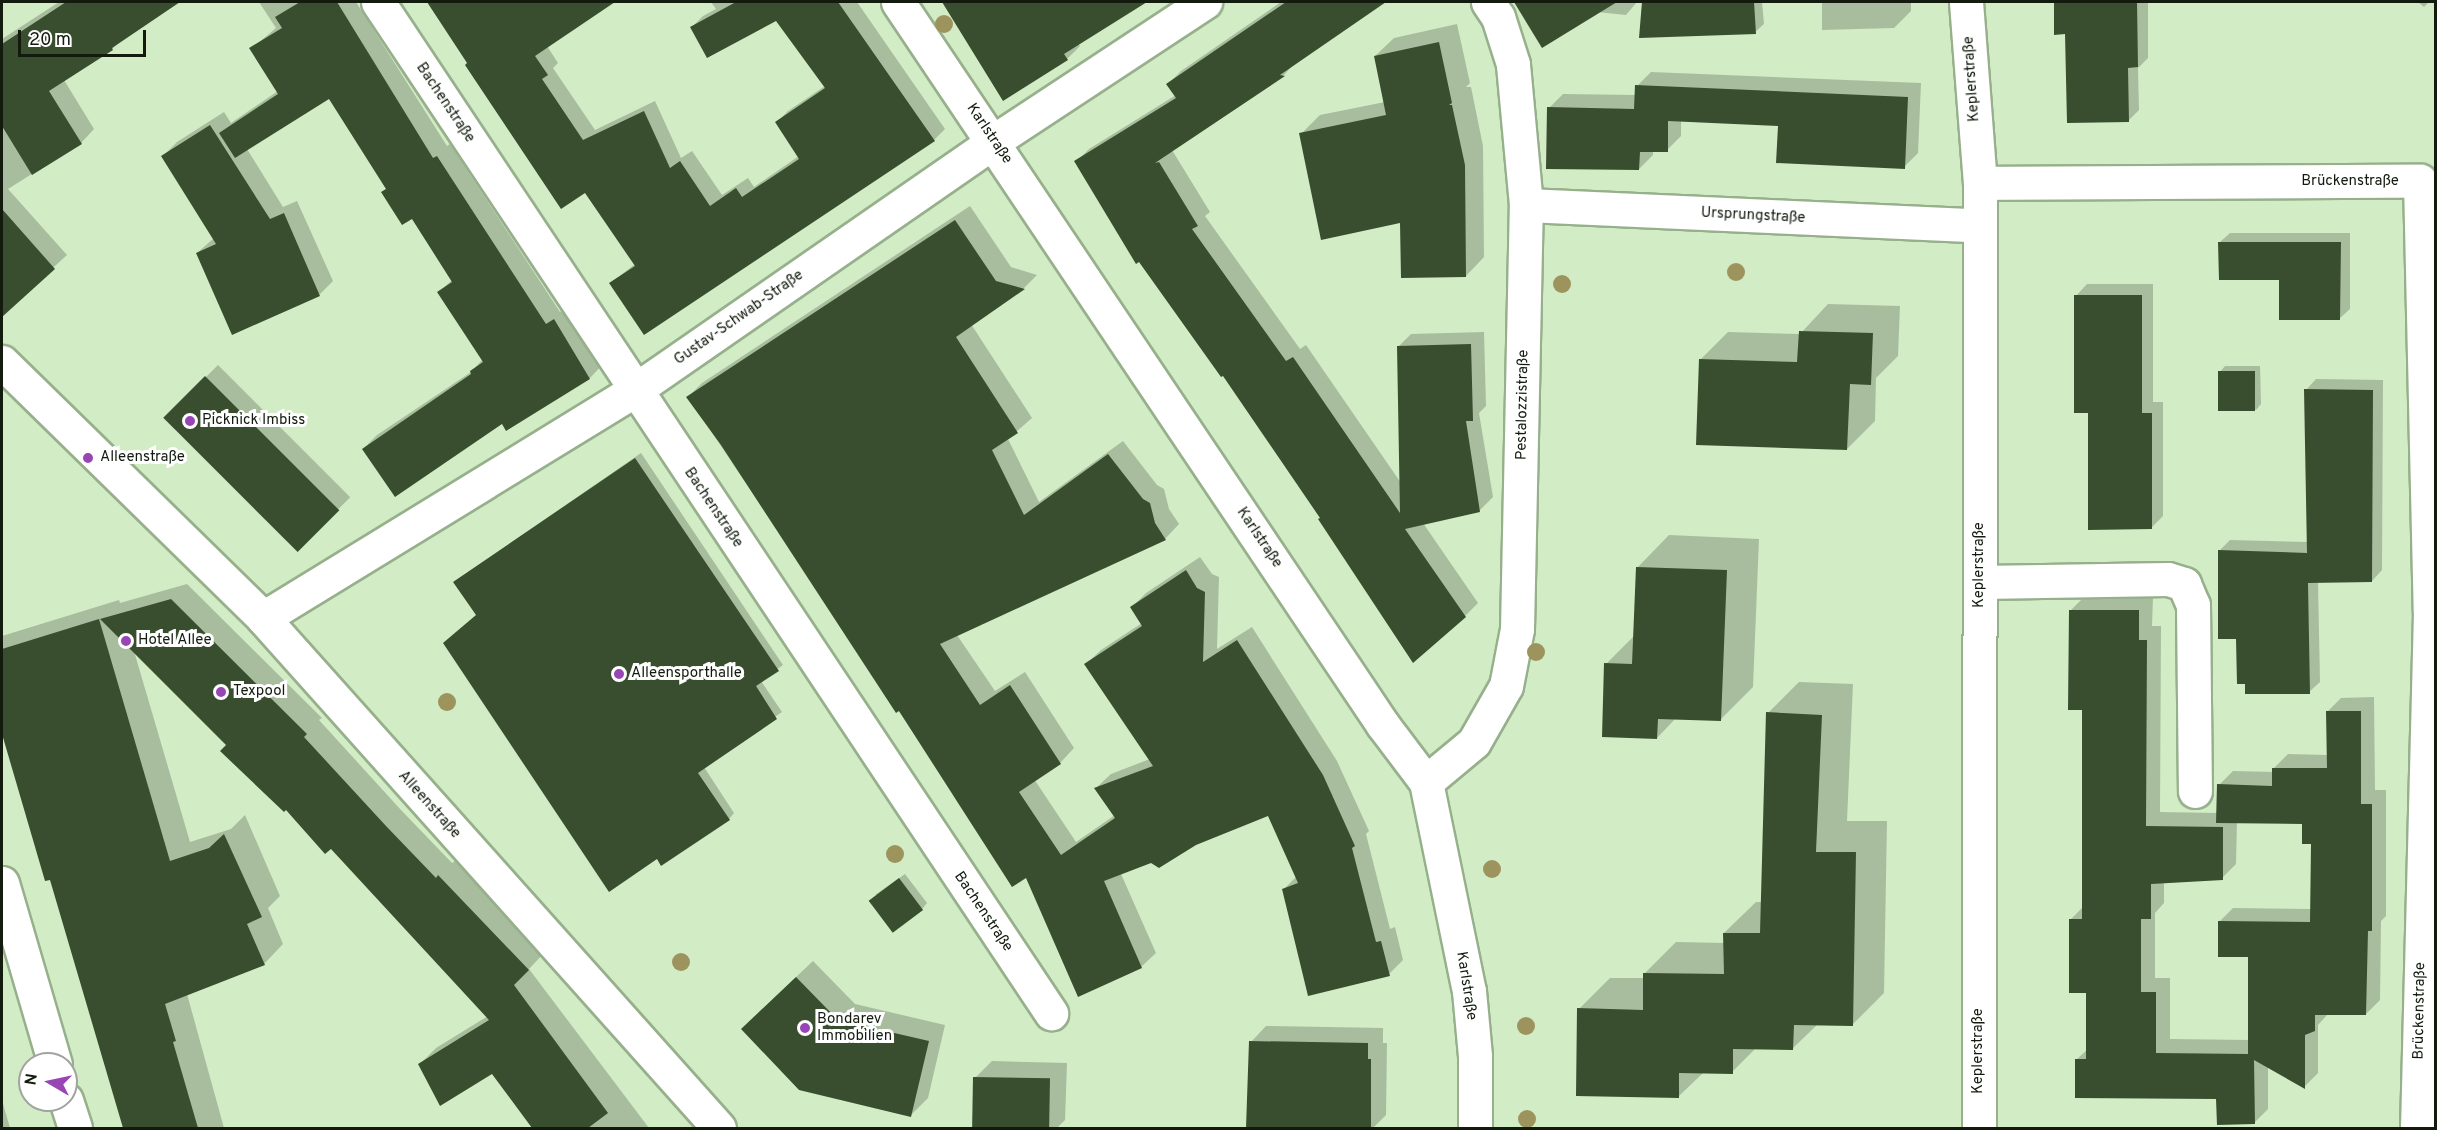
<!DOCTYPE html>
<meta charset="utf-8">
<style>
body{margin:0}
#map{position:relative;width:2437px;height:1130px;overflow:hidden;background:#d2ecc6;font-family:Overpass,sans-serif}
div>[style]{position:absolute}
.shadow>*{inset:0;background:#0003;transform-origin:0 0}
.building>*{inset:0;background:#394e2e;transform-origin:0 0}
.roads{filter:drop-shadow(2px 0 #97b08c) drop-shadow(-2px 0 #97b08c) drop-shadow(0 2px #97b08c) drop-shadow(0 -2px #97b08c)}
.minor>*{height:33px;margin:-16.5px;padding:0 16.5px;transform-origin:16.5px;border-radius:16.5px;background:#fff}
.trees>*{width:18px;height:18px;margin:-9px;border-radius:50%;background:#9d945d}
.dots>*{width:16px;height:16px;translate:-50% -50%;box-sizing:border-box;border:3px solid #fff;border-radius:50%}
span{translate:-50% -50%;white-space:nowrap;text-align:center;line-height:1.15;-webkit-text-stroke:6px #fff;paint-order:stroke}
.street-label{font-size:15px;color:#121b0e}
.poi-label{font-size:15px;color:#121b0e}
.left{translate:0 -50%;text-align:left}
.frame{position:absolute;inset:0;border:3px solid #121b0e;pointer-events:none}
.north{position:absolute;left:18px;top:1052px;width:60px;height:60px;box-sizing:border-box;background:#fff;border:2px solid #a0a49f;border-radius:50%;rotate:279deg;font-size:16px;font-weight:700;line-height:24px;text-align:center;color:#121b0e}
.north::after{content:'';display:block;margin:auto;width:21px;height:27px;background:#9846b6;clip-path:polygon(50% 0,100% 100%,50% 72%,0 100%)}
.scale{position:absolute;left:18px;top:30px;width:128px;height:27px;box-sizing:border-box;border:3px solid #121b0e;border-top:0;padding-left:8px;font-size:18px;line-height:21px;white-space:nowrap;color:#121b0e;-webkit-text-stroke:4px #fff;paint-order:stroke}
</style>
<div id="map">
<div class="shadow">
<i style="clip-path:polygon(59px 2px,177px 2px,123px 39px,112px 49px,64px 80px,94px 129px,81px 143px,8px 189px,67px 255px,12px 305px,2px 293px,2px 39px)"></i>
<i style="clip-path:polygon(259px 2px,356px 2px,447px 146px,450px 144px,560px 312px,568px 307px,603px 364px,590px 378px,506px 429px,502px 422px,363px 449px,377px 435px,471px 372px,483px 359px,439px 292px,452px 280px,412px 217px,382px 192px,387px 188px,330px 97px,247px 149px,283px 207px,297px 201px,333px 281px,320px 294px,233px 333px,197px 253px,214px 238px,163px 156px,177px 142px,224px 112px,231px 123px,278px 91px,251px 49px,276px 28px)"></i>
<i style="clip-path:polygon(429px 2px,602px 2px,604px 4px,547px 46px,558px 63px,553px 68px,595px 130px,655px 101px,681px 158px,692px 151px,722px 195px,748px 178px,754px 187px,799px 156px,777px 122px,788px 111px,825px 86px,776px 19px,692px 27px,703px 16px,716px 9px,711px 2px,857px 2px,945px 129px,934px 140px,611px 283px,635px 264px,586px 191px,469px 63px)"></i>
<i style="clip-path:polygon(945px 2px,1142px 2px,1078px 43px,1080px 46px,1067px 59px,952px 16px)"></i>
<i style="clip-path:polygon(1281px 2px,1383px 2px,1294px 64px,1284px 75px,1172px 150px,1210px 212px,1205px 216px,1300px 349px,1306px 345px,1401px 483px,1398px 347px,1411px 334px,1484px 332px,1486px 406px,1479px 413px,1493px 497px,1480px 510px,1423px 523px,1478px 603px,1465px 616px,1322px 518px,1076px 162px,1089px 149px,1176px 95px,1168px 84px,1181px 71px)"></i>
<i style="clip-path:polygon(1516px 2px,1637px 2px,1626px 15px,1597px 12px,1543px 45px)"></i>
<i style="clip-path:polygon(1643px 2px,1762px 2px,1764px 24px,1755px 32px,1641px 36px)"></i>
<i style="clip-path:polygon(1822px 2px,1911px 2px,1911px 11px,1894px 28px,1822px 30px)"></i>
<i style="clip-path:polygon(2055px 2px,2148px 2px,2148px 58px,2138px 68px,2139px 110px,2128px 121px,2067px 33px,2056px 33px)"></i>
<i style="clip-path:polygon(2418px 2px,2429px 2px,2424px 7px)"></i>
<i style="clip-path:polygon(1457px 24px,1470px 83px,1466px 87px,1471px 87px,1483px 146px,1484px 257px,1466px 276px,1301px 134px,1320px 115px,1385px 102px,1375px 56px,1394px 38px)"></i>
<i style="clip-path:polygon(1651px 72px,1921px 83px,1918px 153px,1904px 167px,1779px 125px,1681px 120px,1681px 136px,1667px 150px,1653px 150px,1653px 155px,1639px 169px,1549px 108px,1563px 94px,1636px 95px,1637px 86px)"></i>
<i style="clip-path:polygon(970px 206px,1011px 267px,1037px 275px,1024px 288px,971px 324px,1032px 418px,1008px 439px,1039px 502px,1123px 441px,1157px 485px,1164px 489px,1169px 509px,1179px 524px,1165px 539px,957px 635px,995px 691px,1025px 672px,1074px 748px,1060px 763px,1034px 779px,1076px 842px,1115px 815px,1096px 788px,1111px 774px,1150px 759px,1086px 664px,1101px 650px,1142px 623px,1132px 607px,1146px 593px,1200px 557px,1212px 574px,1219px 577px,1217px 649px,1252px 627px,1337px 761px,1369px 831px,1366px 834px,1390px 929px,1395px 927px,1403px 960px,1389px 974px,1283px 890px,1297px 876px,1269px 814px,1121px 874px,1156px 953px,1141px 967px,1026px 876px,1012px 885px,955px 798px,956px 796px,688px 397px,702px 383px)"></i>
<i style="clip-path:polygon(2230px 233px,2350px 233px,2350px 309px,2340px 318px,2281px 278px,2220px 242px)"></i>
<i style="clip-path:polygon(2087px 284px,2153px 284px,2153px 402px,2163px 402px,2163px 516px,2151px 528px,2089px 412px,2076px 296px)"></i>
<i style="clip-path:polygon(1828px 304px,1900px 306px,1898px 356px,1876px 378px,1875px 421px,1847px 449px,1700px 360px,1728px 332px,1800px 334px)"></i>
<i style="left:218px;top:365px;width:187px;height:75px;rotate:45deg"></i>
<i style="clip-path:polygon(2225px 366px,2260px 366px,2261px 404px,2256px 410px,2220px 372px)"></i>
<i style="clip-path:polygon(2316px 379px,2383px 380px,2382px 570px,2372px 581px,2318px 581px,2320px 682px,2309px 692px,2237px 638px,2219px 551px,2230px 540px,2308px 542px,2306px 390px)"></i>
<i style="clip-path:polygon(641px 453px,783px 665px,761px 681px,782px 712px,704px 767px,734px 813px,729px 819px,482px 612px,454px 582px)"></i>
<i style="clip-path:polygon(1669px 535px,1759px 539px,1753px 687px,1720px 720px,1676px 718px,1657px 738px,1606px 664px,1634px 636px,1637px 568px)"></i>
<i style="clip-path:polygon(187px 584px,322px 718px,319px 720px,401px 810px,452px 863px,455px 861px,544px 953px,529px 969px,649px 1128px,533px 1128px,492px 1072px,420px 1064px,436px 1048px,488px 1016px,331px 847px,134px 651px,190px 842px,231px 829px,245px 815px,280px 896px,268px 908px,283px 944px,264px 964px,187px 994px,224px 1128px,124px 1128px,51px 878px,46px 880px,2px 728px,2px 636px,119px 600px,120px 603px)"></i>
<i style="clip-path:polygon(evenodd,2084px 597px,2153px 597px,2152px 626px,2161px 626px,2160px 812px,2218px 813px,2219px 785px,2233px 771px,2274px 772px,2274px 768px,2288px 754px,2328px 755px,2327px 712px,2341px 698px,2374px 697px,2375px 790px,2386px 790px,2386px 916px,2381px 921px,2380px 1000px,2366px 1014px,2328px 1014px,2318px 1025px,2318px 1073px,2304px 1087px,2268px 1066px,2268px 1109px,2254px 1123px,2218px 1098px,2077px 1059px,2088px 1049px,2087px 992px,2070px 920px,2083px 907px,2083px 708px,2070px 611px,2084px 597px,2237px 821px,2304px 822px,2312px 842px,2312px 909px,2233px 908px,2219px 922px,2250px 956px,2250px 1040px,2170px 1039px,2170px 978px,2155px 978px,2155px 913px,2164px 903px,2164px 882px,2222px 878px,2236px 864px,2237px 821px)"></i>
<i style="clip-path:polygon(1799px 682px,1853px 684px,1847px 821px,1887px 821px,1884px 993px,1853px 1024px,1818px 1024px,1793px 1048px,1756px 1048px,1732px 1072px,1704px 1072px,1679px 1096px,1579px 1009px,1610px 978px,1645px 978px,1645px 973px,1676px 942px,1725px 943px,1724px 933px,1756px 902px,1763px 902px,1768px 713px)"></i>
<i style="clip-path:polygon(905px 874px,927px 903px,922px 909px,875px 895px)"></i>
<i style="clip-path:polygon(813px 961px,855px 1004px,945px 1025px,928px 1098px,911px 1115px,759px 1012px)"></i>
<i style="clip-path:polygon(1266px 1026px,1383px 1028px,1383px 1043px,1387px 1043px,1386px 1115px,1373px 1128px,1248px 1128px,1251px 1042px)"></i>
<i style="clip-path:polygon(992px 1061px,1067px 1063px,1065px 1120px,1057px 1128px,974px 1128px,975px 1078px)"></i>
<i style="clip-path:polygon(2px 1100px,10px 1128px,2px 1128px)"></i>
</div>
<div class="building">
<i style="clip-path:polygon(66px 2px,180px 2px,112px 48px,113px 50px,49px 91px,82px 144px,32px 175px,2px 126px,2px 44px)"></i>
<i style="clip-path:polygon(300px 2px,337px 2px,433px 158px,437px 156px,546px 324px,554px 319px,590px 379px,506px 431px,502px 424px,395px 497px,362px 449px,471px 374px,470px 371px,483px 362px,437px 292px,452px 282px,412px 219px,402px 225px,381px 192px,386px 189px,329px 99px,235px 158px,219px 133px,278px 94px,249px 48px,282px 28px,275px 17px)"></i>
<i style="clip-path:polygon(427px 2px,615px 2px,535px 56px,548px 75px,542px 79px,583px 140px,644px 111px,670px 168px,680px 161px,710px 206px,736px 188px,742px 197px,799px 159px,775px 122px,825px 88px,776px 21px,707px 58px,690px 27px,736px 2px,838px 2px,935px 141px,644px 335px,609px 283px,635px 266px,585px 193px,561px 209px,465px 65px,467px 63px)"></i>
<i style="clip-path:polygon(942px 2px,1147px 2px,1064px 54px,1068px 60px,1003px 101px)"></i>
<i style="clip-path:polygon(1286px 2px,1386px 2px,1280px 75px,1285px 76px,1155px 163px,1159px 162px,1198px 226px,1192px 229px,1286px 361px,1293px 357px,1400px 513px,1397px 346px,1471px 344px,1473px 421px,1466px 421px,1480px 512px,1405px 529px,1466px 617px,1413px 663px,1318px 519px,1320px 518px,1223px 376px,1221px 377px,1139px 262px,1136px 264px,1074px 161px,1176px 98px,1166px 84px)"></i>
<i style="clip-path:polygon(1514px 2px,1617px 2px,1542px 48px)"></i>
<i style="clip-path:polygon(1642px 2px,1754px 2px,1756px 34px,1639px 38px)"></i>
<i style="clip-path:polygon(2054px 2px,2137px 2px,2138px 67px,2128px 68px,2129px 122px,2067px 123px,2065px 34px,2054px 35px)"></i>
<i style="clip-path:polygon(1439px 42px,1452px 103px,1449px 105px,1452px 105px,1465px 165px,1466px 277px,1401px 278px,1400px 223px,1321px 240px,1299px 133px,1386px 115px,1374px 56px)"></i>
<i style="clip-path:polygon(1635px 85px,1908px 97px,1905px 169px,1776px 163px,1778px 126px,1668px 121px,1668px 152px,1640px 152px,1639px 170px,1546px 169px,1547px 107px,1634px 109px)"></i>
<i style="clip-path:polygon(210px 125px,270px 219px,284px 213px,320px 296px,232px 335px,196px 253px,216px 244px,161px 156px)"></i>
<i style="clip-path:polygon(2px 209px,55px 269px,2px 317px)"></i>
<i style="clip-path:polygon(955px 220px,996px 281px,1025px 289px,956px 337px,1018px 433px,992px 450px,1024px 515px,1108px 454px,1143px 499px,1150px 503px,1155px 523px,1166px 540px,940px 644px,980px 705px,1010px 685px,1061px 764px,1019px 792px,1061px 855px,1115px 818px,1094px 788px,1153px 766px,1084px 664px,1142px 626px,1130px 607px,1186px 570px,1197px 588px,1205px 592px,1203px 662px,1237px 640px,1323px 775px,1355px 846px,1352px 848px,1376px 942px,1381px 941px,1390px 976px,1308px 996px,1282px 889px,1298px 883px,1268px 816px,1196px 845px,1159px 868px,1151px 863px,1104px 881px,1142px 968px,1078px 997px,1026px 878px,1012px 887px,899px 711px,896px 713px,721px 445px,686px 397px)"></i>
<i style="clip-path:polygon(2218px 242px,2341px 242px,2340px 320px,2279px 320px,2279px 280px,2219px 280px)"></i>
<i style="clip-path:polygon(2074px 295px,2142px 295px,2142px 413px,2152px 413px,2152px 529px,2088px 530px,2088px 413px,2074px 413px)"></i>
<i style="clip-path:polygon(1799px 331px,1873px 333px,1871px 385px,1850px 384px,1847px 450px,1696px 445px,1699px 359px,1797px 362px)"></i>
<i style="left:2218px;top:371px;width:37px;height:40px"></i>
<i style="left:205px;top:376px;width:190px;height:59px;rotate:45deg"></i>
<i style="clip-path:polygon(2304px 389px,2373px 390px,2372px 582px,2308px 583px,2310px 694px,2245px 694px,2245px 684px,2237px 684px,2236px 639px,2218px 639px,2218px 550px,2307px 553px)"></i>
<i style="clip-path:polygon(635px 458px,779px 671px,756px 686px,777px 719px,698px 773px,730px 820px,661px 866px,657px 859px,609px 892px,443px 643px,476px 615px,453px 582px)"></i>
<i style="clip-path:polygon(1636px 567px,1727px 570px,1721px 721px,1658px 719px,1657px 739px,1602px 737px,1604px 663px,1632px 664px)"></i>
<i style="clip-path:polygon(171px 599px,307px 734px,304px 737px,386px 826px,436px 878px,438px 875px,529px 970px,514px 985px,608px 1113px,588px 1128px,532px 1128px,492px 1074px,440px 1106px,418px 1064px,489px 1020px,331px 849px,325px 854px,286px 810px,284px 812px,220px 751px,226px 745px,100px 619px)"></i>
<i style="clip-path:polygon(2069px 610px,2139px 610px,2139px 640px,2147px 640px,2146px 826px,2223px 827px,2223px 880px,2151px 884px,2151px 919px,2141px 919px,2141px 992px,2156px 992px,2156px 1053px,2248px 1054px,2248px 957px,2218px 957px,2218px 921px,2310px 922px,2311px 844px,2302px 844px,2302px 824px,2216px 823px,2217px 784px,2272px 786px,2272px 768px,2327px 768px,2326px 711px,2361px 711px,2361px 804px,2372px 804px,2372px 931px,2368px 931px,2366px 1015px,2315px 1015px,2315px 1031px,2305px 1035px,2305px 1089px,2254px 1060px,2255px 1124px,2217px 1125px,2216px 1099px,2075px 1098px,2075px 1059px,2086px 1059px,2086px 993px,2069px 993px,2069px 919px,2082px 919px,2082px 710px,2068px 710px)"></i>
<i style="clip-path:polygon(99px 619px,170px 861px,209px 848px,224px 834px,262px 917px,247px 924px,265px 965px,165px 1004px,176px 1041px,173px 1042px,198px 1128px,123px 1128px,50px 880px,45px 881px,2px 734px,2px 649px)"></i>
<i style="clip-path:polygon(1766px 712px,1822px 715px,1816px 852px,1856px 852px,1853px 1026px,1794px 1025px,1793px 1050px,1733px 1049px,1733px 1074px,1679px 1073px,1679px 1098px,1576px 1096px,1577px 1008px,1643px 1010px,1643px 973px,1724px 974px,1723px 933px,1760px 933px)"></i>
<i style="left:899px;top:878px;width:40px;height:38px;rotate:53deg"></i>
<i style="clip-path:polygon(796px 977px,838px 1020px,929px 1041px,911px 1117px,799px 1090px,741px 1029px)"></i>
<i style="clip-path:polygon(1249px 1041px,1368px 1043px,1368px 1059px,1371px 1059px,1371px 1128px,1246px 1128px)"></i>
<i style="left:973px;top:1077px;width:77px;height:51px;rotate:1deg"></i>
</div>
<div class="roads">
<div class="minor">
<i style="left:378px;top:2px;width:1215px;rotate:56.35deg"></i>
<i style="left:898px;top:2px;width:871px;rotate:56.15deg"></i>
<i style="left:1383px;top:725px;width:71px;rotate:53deg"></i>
<i style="left:1426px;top:782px;width:213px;rotate:78.4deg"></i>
<i style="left:1469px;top:991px;width:65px;rotate:84.7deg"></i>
<i style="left:1475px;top:1056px;width:72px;rotate:90deg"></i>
<i style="left:1966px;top:2px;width:182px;rotate:85.6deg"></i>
<i style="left:1980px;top:183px;width:945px;rotate:90.06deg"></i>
<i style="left:1980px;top:183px;width:440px;rotate:-0.3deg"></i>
<i style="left:2420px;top:181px;width:431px;rotate:88.7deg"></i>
<i style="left:2430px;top:612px;width:516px;rotate:91.44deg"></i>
<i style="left:1526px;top:205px;width:454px;rotate:2.6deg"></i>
<i style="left:2px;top:362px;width:366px;rotate:44.4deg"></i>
<i style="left:263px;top:618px;width:684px;rotate:48.2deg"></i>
<i style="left:1980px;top:582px;width:188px;rotate:-0.9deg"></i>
<i style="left:2168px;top:579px;width:17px;rotate:17deg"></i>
<i style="left:2184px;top:584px;width:23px;rotate:67deg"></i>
<i style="left:2193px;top:605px;width:186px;rotate:89.4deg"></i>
<i style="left:263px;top:618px;width:436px;rotate:-31.5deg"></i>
<i style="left:635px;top:390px;width:437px;rotate:-34.7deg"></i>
<i style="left:994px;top:141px;width:253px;rotate:-33.4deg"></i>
<i style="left:1426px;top:782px;width:62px;rotate:-39.8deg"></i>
<i style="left:1474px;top:742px;width:64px;rotate:-60.3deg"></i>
<i style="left:1506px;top:686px;width:58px;rotate:-79.1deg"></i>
<i style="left:1517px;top:629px;width:424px;rotate:-88.8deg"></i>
<i style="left:1526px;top:205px;width:142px;rotate:-95.3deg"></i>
<i style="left:1513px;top:64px;width:49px;rotate:-107.7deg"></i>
<i style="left:1498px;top:17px;width:18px;rotate:-124deg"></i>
<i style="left:2px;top:883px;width:189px;rotate:73.7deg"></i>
<i style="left:66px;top:1100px;width:29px;rotate:72deg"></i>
</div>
</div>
<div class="trees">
<i style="left:944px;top:24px"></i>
<i style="left:1736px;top:272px"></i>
<i style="left:1562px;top:284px"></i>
<i style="left:1536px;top:652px"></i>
<i style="left:447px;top:702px"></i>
<i style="left:895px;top:854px"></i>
<i style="left:1492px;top:869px"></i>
<i style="left:681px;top:962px"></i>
<i style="left:1526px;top:1026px"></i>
<i style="left:1527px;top:1119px"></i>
</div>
<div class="dots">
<i style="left:190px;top:421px;background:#9846b6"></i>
<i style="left:88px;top:458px;background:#9846b6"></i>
<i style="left:126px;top:641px;background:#9846b6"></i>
<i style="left:619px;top:674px;background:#9846b6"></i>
<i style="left:221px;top:692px;background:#9846b6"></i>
<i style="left:805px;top:1028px;background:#9846b6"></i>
</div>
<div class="street-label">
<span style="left:1972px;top:79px;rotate:-94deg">Keplerstraße</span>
<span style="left:445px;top:103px;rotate:56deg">Bachenstraße</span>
<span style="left:989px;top:134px;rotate:56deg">Karlstraße</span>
<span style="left:2350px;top:182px">Brückenstraße</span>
<span style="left:1753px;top:216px;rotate:3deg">Ursprungstraße</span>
<span style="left:739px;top:318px;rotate:-35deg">Gustav-Schwab-Straße</span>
<span style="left:1523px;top:405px;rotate:-89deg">Pestalozzistraße</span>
<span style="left:713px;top:508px;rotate:56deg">Bachenstraße</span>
<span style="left:1259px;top:538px;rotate:56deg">Karlstraße</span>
<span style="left:1980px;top:565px;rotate:-90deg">Keplerstraße</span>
<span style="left:429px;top:805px;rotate:48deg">Alleenstraße</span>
<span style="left:983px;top:912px;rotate:56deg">Bachenstraße</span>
<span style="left:1466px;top:986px;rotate:81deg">Karlstraße</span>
<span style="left:2420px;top:1011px;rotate:-89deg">Brückenstraße</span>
<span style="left:1979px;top:1051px;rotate:-90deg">Keplerstraße</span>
</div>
<div class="poi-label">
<span class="left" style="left:202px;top:421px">Picknick Imbiss</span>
<span class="left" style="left:100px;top:458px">Alleenstraße</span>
<span class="left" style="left:138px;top:641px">Hotel Allee</span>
<span class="left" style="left:631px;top:674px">Alleensporthalle</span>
<span class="left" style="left:233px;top:692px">Texpool</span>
<span class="left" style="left:817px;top:1028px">Bondarev<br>Immobilien</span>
</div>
<div class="frame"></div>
<div class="north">N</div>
<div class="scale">20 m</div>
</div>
